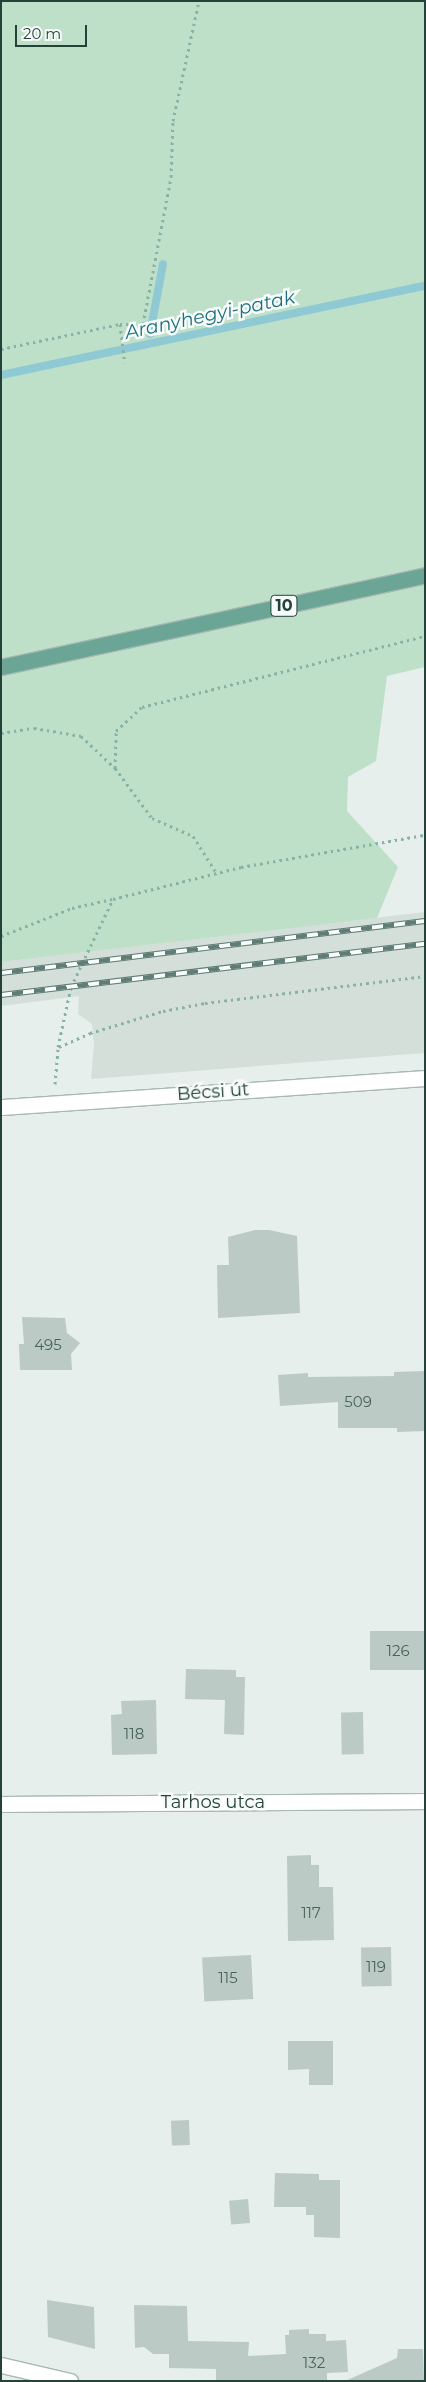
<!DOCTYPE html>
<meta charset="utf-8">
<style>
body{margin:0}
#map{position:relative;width:426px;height:2382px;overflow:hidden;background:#e6efeb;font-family:Montserrat,sans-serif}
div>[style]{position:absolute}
.built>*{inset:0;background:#d4dfda}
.green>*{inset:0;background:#bfe0c8}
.stream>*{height:8px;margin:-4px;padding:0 4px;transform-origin:4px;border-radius:4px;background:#8ec9d4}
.building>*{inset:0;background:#bbcac4;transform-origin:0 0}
.path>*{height:3px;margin-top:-1.5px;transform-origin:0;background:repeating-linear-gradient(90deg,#86b3a5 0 2.5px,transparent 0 6.5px)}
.roads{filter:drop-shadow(1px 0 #a8b8b2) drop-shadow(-1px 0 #a8b8b2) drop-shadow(0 1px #a8b8b2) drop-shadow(0 -1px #a8b8b2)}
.minor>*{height:15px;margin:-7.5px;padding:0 7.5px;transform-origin:7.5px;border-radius:7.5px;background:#fff}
.major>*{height:15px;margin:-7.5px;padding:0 7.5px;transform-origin:7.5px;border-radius:7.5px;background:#6aa596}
.rail>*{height:5.5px;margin-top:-2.75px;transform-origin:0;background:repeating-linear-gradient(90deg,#f7fbf9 0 11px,#5f7d75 0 22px);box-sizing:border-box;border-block:1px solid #5f7d75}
span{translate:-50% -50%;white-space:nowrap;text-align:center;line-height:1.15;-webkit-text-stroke:5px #f7fbf9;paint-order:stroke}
.number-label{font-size:15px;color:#4a645c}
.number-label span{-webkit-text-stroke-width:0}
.shield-label span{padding:1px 4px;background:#f7fbf9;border:1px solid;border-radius:4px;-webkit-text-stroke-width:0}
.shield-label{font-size:16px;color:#24423a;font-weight:700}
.street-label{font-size:18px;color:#24423a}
.water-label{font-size:19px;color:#1c6f80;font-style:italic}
.frame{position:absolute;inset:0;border:2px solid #24423a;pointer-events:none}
.scale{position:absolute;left:15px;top:25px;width:72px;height:22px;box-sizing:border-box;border:2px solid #24423a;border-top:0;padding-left:6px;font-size:15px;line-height:18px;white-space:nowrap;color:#24423a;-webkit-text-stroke:4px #f7fbf9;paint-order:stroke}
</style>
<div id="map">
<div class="built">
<i style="clip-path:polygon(425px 912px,425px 1053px,91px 1079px,94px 1044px,92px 1024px,78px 1014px,79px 996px,1px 1006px,1px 962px)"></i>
</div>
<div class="green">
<i style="clip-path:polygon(1px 1px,425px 1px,425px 667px,387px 676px,376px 761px,348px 777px,347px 811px,398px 867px,377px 918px,1px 962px)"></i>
</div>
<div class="stream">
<i style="left:150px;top:334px;width:71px;rotate:-79.5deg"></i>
<i style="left:1px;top:375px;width:433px;rotate:-11.9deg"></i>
</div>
<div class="building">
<i style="clip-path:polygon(255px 1230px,269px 1230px,297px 1236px,300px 1313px,218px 1318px,217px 1265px,229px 1265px,228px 1237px)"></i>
<i style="clip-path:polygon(22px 1317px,65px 1318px,67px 1333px,80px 1343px,71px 1354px,72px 1370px,20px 1370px,19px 1344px,24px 1344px)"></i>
<i style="clip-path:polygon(425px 1371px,425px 1431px,397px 1432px,397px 1428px,338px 1428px,338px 1402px,280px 1406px,278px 1375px,308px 1373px,308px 1377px,394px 1376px,394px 1372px)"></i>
<i style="left:425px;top:1631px;width:39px;height:55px;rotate:90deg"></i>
<i style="clip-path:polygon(186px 1669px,236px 1670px,236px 1677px,245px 1677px,244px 1735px,224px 1734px,225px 1700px,185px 1699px)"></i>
<i style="clip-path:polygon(156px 1700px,157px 1754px,112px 1755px,111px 1715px,122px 1714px,121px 1701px)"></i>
<i style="left:363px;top:1712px;width:42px;height:22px;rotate:89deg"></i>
<i style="clip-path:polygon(311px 1855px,311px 1865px,319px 1865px,319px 1887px,333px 1887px,334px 1940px,288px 1941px,287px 1856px)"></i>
<i style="left:391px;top:1947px;width:39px;height:30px;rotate:89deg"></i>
<i style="left:251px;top:1955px;width:44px;height:49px;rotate:87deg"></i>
<i style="clip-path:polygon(288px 2041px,333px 2041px,333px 2085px,309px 2085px,309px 2069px,288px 2070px)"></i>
<i style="left:189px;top:2120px;width:25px;height:18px;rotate:88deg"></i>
<i style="clip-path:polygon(275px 2173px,319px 2174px,319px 2180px,340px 2180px,340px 2238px,314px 2237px,314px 2215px,306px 2215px,306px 2207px,274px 2207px)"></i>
<i style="left:248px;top:2199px;width:24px;height:19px;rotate:85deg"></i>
<i style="clip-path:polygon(47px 2300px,94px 2307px,95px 2349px,48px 2337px)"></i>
<i style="clip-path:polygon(134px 2305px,187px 2306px,188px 2341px,249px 2342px,248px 2356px,286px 2354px,285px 2335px,289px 2335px,289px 2330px,309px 2329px,309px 2334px,326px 2334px,326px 2341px,346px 2340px,348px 2372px,327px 2373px,327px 2380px,216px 2381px,216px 2369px,169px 2368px,169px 2354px,153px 2354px,144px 2347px,135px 2348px)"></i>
<i style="clip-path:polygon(398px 2349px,423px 2349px,424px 2381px,345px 2381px,397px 2358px)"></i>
</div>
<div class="path">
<i style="left:120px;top:324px;width:39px;rotate:83deg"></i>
<i style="left:143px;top:324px;width:150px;rotate:-79.2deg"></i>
<i style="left:171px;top:177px;width:56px;rotate:-88deg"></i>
<i style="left:173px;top:121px;width:123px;rotate:-77.8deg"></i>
<i style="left:1px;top:349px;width:122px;rotate:-11.9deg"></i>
<i style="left:120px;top:324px;width:23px"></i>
<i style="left:143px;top:324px;width:20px;rotate:-11deg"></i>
<i style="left:1px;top:733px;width:33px;rotate:-9deg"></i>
<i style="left:34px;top:728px;width:48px;rotate:9.7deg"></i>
<i style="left:81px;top:736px;width:47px;rotate:43.3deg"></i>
<i style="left:115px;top:768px;width:62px;rotate:53.5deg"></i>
<i style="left:152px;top:818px;width:45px;rotate:23.7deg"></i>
<i style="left:193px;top:836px;width:45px;rotate:57.7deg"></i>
<i style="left:115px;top:768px;width:37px;rotate:-88deg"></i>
<i style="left:116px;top:731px;width:35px;rotate:-43deg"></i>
<i style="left:142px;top:707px;width:292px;rotate:-14.1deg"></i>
<i style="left:1px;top:936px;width:76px;rotate:-21.5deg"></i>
<i style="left:72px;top:908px;width:41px;rotate:-12.7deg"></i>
<i style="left:59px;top:1047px;width:34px;rotate:-24deg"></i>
<i style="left:90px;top:1033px;width:76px;rotate:-16.8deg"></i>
<i style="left:163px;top:1011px;width:43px;rotate:-10.8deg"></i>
<i style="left:205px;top:1003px;width:222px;rotate:-7deg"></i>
<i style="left:55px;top:1084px;width:37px;rotate:-85deg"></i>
<i style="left:58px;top:1047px;width:61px;rotate:-77.8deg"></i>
<i style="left:71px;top:987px;width:98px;rotate:-64.5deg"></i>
<i style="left:113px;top:899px;width:132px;rotate:-14deg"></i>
<i style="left:241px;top:867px;width:187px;rotate:-9.9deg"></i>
</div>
<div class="roads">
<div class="minor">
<i style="left:1px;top:1107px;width:425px;rotate:-3.9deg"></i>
<i style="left:1px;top:1804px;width:424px;rotate:-0.4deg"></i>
<i style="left:1px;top:2365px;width:71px;rotate:13.1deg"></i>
</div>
<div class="major">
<i style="left:1px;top:667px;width:434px;rotate:-12.2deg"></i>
</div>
</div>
<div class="rail">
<i style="left:1px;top:973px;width:427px;rotate:-7deg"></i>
<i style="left:1px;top:995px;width:427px;rotate:-6.9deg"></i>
</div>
<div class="number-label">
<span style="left:48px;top:1345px">495</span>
<span style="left:358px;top:1402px">509</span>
<span style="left:398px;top:1651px">126</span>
<span style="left:134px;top:1734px">118</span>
<span style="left:311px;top:1913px">117</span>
<span style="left:376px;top:1967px">119</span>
<span style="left:228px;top:1978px">115</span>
<span style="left:314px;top:2363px">132</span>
</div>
<div class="shield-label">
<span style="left:284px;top:606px">10</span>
</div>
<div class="street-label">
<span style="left:213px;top:1092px;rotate:-4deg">Bécsi út</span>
<span style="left:213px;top:1802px">Tarhos utca</span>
</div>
<div class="water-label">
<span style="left:210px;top:315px;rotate:-12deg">Aranyhegyi-patak</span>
</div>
<div class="frame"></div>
<div class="scale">20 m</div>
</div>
